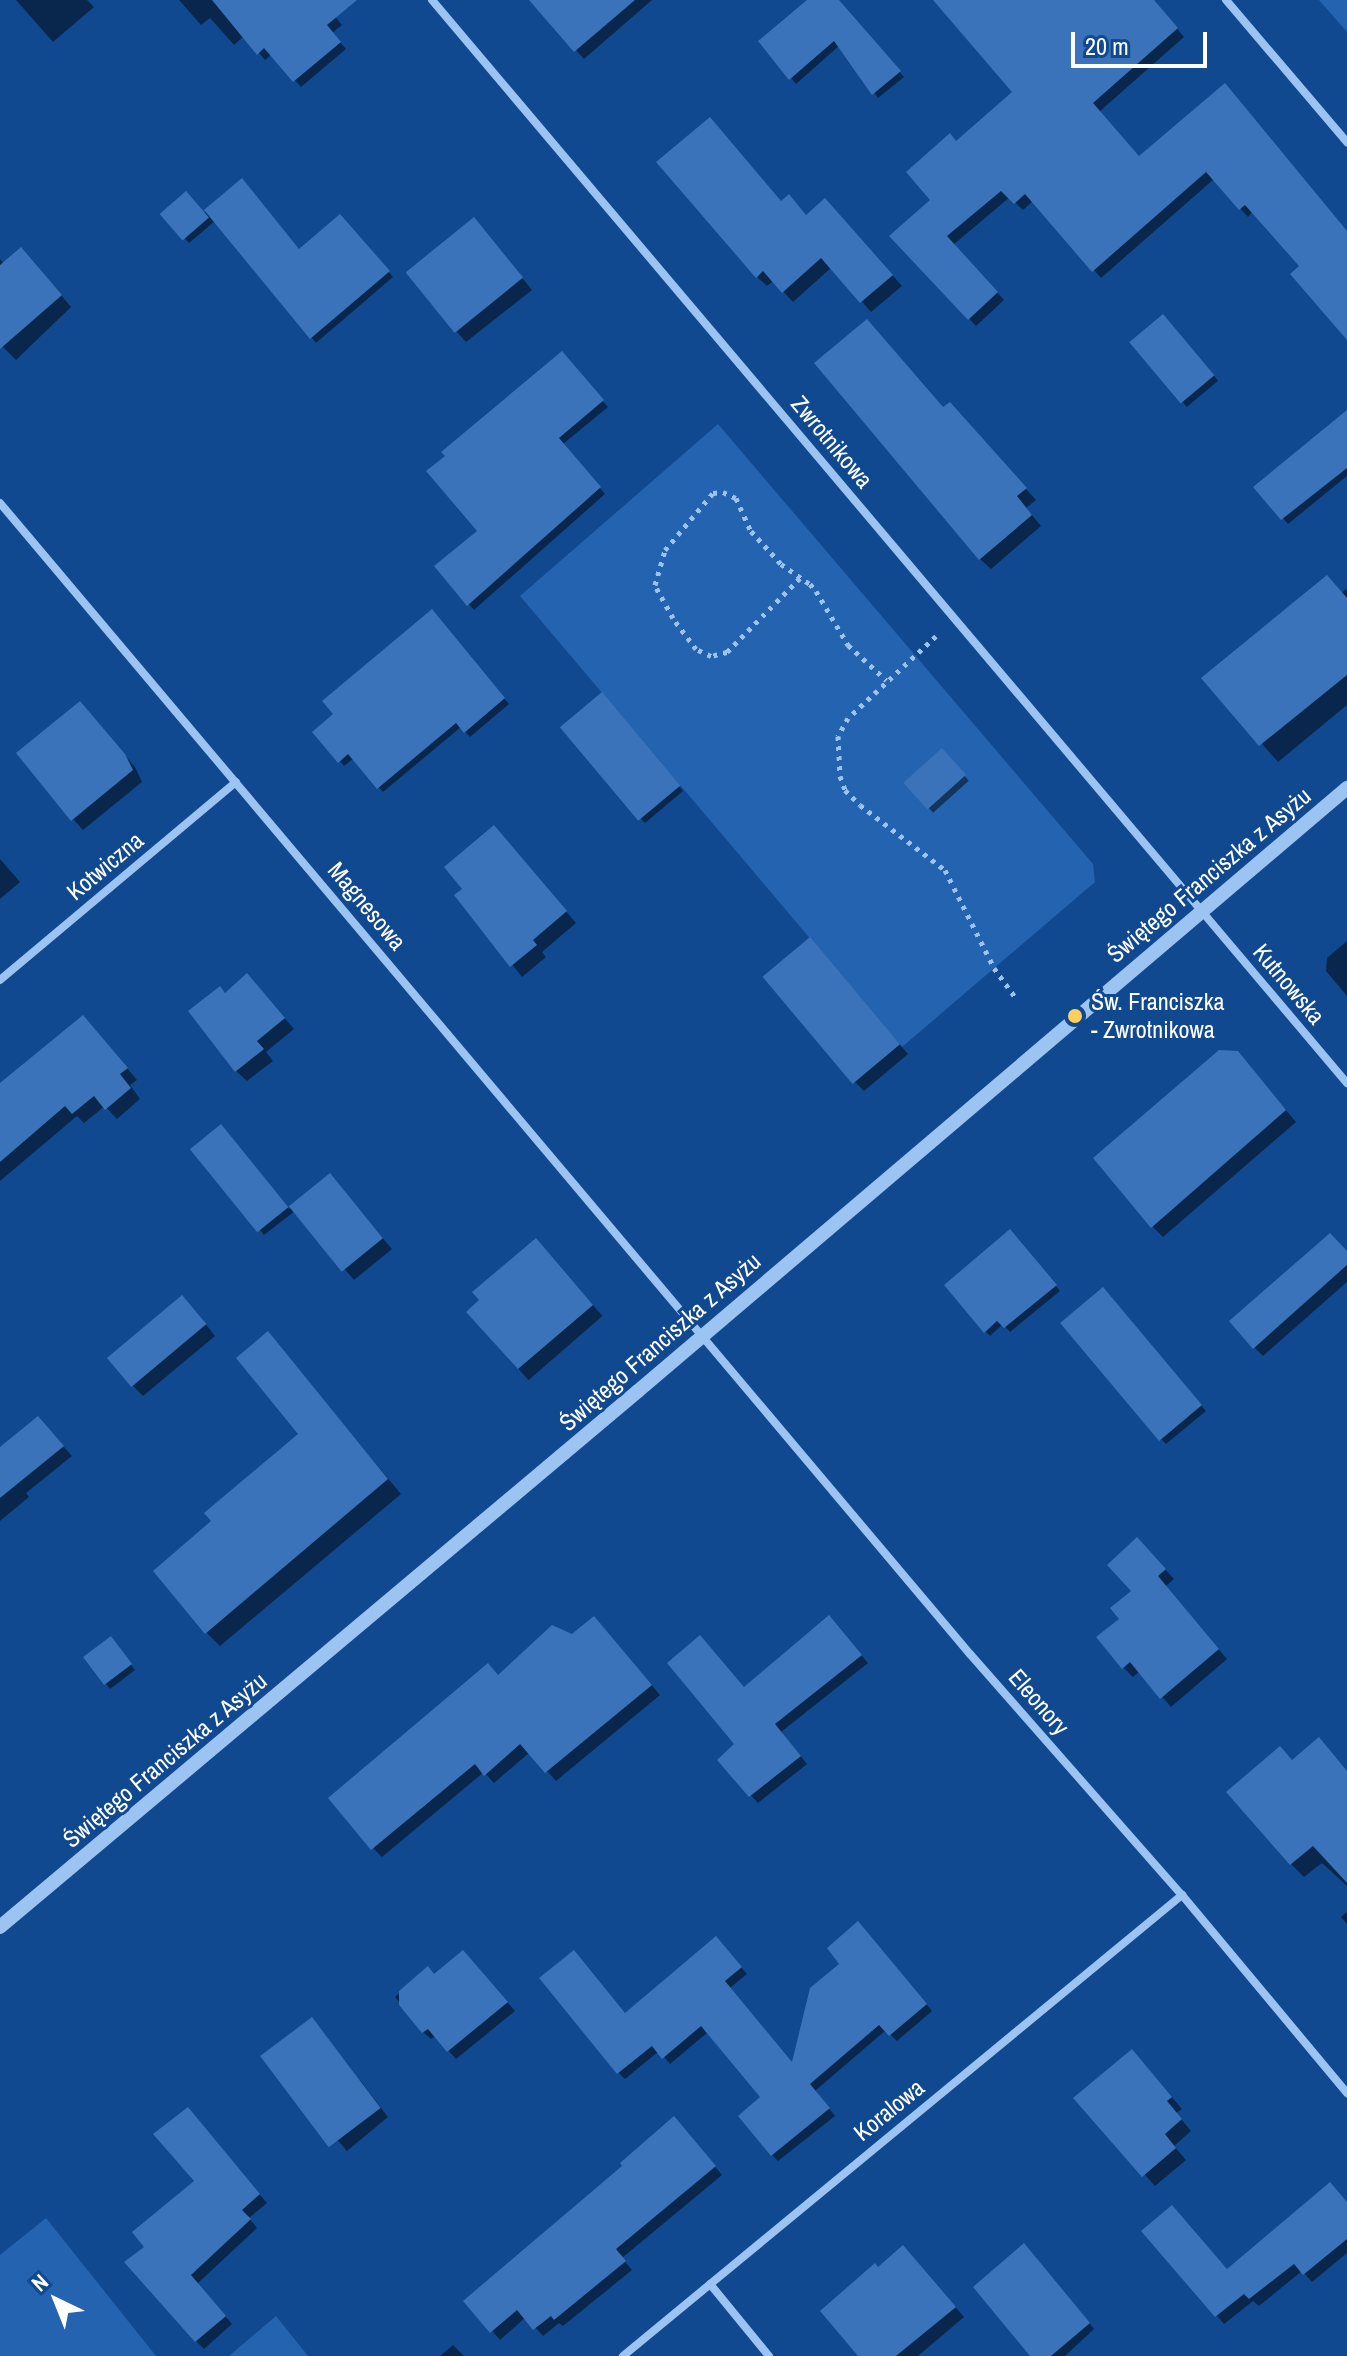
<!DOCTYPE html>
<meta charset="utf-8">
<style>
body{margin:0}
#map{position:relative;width:1347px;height:2356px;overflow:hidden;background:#114990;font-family:"Archivo Narrow",sans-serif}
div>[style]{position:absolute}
.green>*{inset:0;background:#2363af}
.shadow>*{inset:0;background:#0007;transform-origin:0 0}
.building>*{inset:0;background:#3a73b9;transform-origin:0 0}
.path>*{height:5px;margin-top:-2.5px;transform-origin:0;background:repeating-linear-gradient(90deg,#9cc4f2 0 4px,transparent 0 10px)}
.minor>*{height:8px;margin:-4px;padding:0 4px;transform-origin:4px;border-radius:4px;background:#9cc4f2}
.tertiary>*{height:14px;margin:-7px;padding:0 7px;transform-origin:7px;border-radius:7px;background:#9cc4f2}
.dots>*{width:22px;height:22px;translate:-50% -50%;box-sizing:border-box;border:4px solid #114990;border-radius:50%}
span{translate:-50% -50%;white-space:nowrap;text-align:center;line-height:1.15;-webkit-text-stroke:6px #114990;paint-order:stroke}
.street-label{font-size:24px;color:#fff}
.poi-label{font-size:24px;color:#fff}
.left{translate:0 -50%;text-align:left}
.north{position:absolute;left:16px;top:2260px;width:80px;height:80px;-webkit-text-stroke:6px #114990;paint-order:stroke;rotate:317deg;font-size:22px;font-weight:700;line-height:32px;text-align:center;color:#fff}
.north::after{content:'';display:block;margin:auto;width:28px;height:36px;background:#fff;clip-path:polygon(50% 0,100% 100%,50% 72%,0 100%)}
.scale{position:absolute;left:1071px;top:32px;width:136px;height:36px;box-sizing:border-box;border:4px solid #fff;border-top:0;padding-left:10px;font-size:24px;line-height:28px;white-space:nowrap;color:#fff;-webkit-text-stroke:6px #114990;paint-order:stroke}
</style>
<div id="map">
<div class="green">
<i style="clip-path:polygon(1319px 0,1347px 0,1347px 32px)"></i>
<i style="clip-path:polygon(718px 424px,1093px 864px,1095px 882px,902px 1047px,520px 596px)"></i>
<i style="clip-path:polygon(46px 2218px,156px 2356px,0 2356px,0 2255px)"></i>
<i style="clip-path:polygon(276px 2316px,308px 2356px,229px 2356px)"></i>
</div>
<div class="shadow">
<i style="clip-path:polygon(16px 0,87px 0,94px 7px,53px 42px)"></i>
<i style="clip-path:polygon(179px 0,321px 0,342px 25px,332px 33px,346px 49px,301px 87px,272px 54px,265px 60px,244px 36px,234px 45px,210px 18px,201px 25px)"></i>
<i style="clip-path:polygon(532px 0,652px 0,584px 59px)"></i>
<i style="clip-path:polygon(810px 0,838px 0,904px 77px,878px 98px,840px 45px,796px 84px,761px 41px)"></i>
<i style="clip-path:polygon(955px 0,1153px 0,1184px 37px,1099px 112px,1140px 158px,1225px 86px,1347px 232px,1347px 337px,1302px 266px,1253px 211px,1248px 217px,1214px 179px,1101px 278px,1034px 200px,1023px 210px,1010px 197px,953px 245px,1004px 300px,976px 326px,892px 236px,933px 200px,956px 143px,1015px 93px)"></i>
<i style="clip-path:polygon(242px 181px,300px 251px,345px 221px,393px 277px,316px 343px,215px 221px,189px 243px,163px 214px,204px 213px)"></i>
<i style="clip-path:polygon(835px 210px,902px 286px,871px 312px,832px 267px,793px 302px,773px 281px,767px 286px,757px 277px,806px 217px)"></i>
<i style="clip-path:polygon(484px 230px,532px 290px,466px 342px,456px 331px)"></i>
<i style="clip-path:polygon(0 259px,4px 264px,32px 260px,71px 307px,16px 360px,0 344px)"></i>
<i style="left:1168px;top:321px;width:78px;height:41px;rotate:50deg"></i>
<i style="clip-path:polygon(567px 359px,608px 407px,563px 444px,605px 494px,474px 610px,437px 567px,480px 531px)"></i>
<i style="clip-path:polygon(944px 409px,960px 415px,1036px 500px,1026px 508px,1041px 526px,991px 569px,980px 559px)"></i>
<i style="clip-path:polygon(1347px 440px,1347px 476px,1288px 524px,1256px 487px)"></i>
<i style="clip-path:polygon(1347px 589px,1347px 705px,1278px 762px,1204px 678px)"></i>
<i style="clip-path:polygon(437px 617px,509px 704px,470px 737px,461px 727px,383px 792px,354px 758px,344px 766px,340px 761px)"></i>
<i style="clip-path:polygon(607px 700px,683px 791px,645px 823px,640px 818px)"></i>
<i style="clip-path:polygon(90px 715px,135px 767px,142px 782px,83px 830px,73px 819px)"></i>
<i style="left:942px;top:751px;width:40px;height:48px;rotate:48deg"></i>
<i style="clip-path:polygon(504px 839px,576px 923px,542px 952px,546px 957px,522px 977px,457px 895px)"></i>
<i style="clip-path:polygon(0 859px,20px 882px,0 899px)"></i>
<i style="clip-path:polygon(1347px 941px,1347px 996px,1326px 971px,1327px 958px)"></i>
<i style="clip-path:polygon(818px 949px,908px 1054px,864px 1091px,855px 1082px)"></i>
<i style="clip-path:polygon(258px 987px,294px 1029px,266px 1052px,273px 1061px,247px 1081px,236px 1071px,226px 995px)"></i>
<i style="clip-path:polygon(94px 1028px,137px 1080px,130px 1085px,140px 1099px,117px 1119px,105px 1106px,84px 1123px,77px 1116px,0 1181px,0 1088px)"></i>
<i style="clip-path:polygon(1237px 1053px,1296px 1122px,1163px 1237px,1152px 1226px)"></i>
<i style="clip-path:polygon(226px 1132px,289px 1209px,330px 1176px,392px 1249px,354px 1280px,295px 1211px,264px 1235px,260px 1230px)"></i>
<i style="clip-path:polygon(1015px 1236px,1060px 1291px,1010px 1332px,1003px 1324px,990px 1336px,985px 1331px)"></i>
<i style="left:546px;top:1251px;width:86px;height:98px;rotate:49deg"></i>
<i style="clip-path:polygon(1347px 1253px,1347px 1282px,1263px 1356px,1254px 1347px)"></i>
<i style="clip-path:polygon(1108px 1294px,1206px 1411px,1166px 1444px,1161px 1439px)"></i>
<i style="clip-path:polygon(193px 1308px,215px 1336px,143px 1396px,132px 1385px)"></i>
<i style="clip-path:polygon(268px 1334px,401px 1494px,220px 1646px,206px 1632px,214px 1521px,301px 1435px)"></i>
<i style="clip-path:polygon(47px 1428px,72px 1456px,26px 1493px,29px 1497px,0 1521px,0 1450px)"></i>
<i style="clip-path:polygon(1147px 1549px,1174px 1579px,1166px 1586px,1227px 1659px,1171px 1707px,1140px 1671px,1133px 1677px,1123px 1667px,1122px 1619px)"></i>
<i style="clip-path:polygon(836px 1625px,868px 1663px,781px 1732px,807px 1764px,758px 1803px,719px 1760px,737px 1744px,745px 1690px)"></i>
<i style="clip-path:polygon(603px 1627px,660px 1695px,556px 1781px,530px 1752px,494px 1783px,484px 1772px,382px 1857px,373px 1848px,573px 1637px)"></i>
<i style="clip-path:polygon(115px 1643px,135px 1670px,110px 1689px,85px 1657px)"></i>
<i style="clip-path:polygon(1293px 1762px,1347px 1771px,1347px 1886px,1322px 1863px,1304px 1877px,1291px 1864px)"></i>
<i style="clip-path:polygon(1347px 1912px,1347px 1924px,1341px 1917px)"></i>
<i style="clip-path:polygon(864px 1930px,932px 2011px,897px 2041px,886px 2030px,815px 2091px,835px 2116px,778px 2161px,772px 2155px,763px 2098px,708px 2032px,670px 2064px,659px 2051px,625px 2079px,619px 2073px,625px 2015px,722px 1945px,747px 1974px,730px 1988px,793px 2065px,842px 1964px)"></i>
<i style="clip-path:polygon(471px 1960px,515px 2011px,456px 2059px,436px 2036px,431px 2039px,423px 2032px,395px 1997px,428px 1969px,435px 1976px)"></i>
<i style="clip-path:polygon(320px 2028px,388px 2117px,347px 2151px,297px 2093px)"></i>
<i style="clip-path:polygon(1143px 2063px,1182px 2109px,1176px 2113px,1191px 2131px,1174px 2146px,1186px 2160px,1155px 2186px,1076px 2098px)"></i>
<i style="clip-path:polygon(195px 2117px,267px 2203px,249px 2218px,257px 2228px,197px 2284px,232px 2324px,204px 2349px,196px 2341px,146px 2247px,197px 2182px)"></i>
<i style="clip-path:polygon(681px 2126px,722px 2175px,622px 2258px,632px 2270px,563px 2326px,559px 2323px,543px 2336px,526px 2317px,500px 2340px,466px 2301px)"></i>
<i style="clip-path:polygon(1347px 2203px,1347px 2253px,1312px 2282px,1302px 2271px,1259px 2306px,1253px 2301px,1224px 2324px,1144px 2231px,1227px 2271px)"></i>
<i style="clip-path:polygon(1029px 2251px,1094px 2329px,1065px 2356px,1032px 2356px)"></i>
<i style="clip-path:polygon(913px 2258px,964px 2317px,918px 2356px,860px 2356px)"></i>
<i style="clip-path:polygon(453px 2345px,464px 2356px,440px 2356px)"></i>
</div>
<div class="building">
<i style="clip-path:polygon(212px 0,357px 0,327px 25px,341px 42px,293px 82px,264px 48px,257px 55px)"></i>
<i style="clip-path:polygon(529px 0,635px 0,574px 52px)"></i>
<i style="clip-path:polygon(807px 0,839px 0,901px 71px,872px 95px,834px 41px,789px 80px,758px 41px)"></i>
<i style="clip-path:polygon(933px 0,1154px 0,1178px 28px,1093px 103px,1139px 156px,1225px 83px,1347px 231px,1347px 340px,1290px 274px,1299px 266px,1245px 205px,1239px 210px,1206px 172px,1092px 272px,1025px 194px,1014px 204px,1001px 191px,947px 236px,998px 292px,968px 320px,889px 236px,930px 200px,906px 172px,950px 133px,956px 141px,1012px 92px)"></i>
<i style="clip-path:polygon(710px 117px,781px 201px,789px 194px,806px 215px,825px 198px,893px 275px,860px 303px,821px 258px,782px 293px,763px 271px,756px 278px,656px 162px)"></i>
<i style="clip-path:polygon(242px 178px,299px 249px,340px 214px,390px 271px,310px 339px,204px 210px)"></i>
<i style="left:186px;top:191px;width:35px;height:35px;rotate:49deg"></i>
<i style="left:474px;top:217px;width:78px;height:88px;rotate:51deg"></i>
<i style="clip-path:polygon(21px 247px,62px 295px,0 349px,0 265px)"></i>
<i style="left:1163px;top:314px;width:80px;height:44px;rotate:50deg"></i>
<i style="clip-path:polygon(867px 319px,943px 407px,950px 402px,1027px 488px,1017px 496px,1032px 515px,979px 560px,814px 363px)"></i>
<i style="clip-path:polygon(562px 351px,604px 400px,559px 438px,601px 487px,467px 606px,434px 566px,477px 531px,426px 471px,445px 456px,441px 452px)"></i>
<i style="clip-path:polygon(1347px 410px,1347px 468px,1281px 520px,1253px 487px)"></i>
<i style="clip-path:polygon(1327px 575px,1347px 598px,1347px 675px,1259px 746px,1201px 678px)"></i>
<i style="clip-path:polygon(432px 609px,505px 698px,464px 733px,456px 723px,377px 789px,348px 754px,338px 763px,312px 732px,333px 714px,322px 701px)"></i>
<i style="left:602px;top:692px;width:122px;height:55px;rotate:50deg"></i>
<i style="clip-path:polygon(80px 701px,125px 754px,133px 770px,71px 821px,16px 753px)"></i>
<i style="left:942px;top:748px;width:36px;height:52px;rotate:48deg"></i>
<i style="clip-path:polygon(494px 825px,567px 911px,533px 940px,537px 945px,510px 967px,454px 895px,462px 889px,444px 867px)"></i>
<i style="left:810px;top:937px;width:140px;height:62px;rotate:50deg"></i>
<i style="clip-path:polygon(247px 973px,285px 1018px,257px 1041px,264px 1049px,235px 1072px,188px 1011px,220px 986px,225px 993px)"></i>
<i style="clip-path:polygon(83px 1015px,128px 1068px,120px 1074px,131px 1088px,105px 1110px,94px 1096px,72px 1114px,65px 1106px,0 1162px,0 1083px)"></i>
<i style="clip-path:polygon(1219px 1050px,1238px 1051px,1286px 1110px,1151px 1228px,1093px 1158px)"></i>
<i style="left:221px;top:1124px;width:107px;height:40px;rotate:51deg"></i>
<i style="left:330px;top:1173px;width:84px;height:53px;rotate:51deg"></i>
<i style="clip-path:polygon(1010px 1229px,1057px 1285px,1004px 1328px,997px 1321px,984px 1333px,944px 1285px)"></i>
<i style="clip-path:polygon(1330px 1233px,1347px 1251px,1347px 1265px,1253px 1349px,1229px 1321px)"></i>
<i style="clip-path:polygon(536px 1238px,593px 1305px,518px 1369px,466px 1312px,479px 1300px,472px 1292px)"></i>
<i style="left:1103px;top:1287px;width:154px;height:56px;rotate:50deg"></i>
<i style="left:182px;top:1295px;width:38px;height:98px;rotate:50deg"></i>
<i style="clip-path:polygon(268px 1331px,388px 1479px,205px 1634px,153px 1571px,211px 1521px,204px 1513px,298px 1434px,236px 1358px)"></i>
<i style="clip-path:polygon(38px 1416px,64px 1446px,0 1498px,0 1447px)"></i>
<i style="clip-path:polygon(1137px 1537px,1166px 1569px,1158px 1576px,1219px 1649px,1160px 1699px,1130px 1662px,1122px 1669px,1096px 1637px,1119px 1619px,1110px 1608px,1131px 1591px,1107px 1565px)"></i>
<i style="clip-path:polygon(829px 1615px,862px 1655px,775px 1724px,801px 1756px,749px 1797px,717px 1760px,734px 1744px,667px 1663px,700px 1635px,744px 1687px)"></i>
<i style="clip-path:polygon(594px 1616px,652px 1685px,545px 1773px,520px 1744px,484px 1776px,475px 1764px,371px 1850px,328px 1798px,488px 1663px,498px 1675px,552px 1625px,572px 1634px)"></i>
<i style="left:111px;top:1636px;width:35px;height:35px;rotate:53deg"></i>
<i style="clip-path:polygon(1319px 1737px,1347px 1771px,1347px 1883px,1313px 1846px,1290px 1865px,1226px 1792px,1280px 1746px,1292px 1760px)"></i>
<i style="clip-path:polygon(858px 1921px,927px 2004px,889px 2036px,879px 2025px,810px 2084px,830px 2108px,771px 2156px,738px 2116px,760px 2097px,701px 2026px,662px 2059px,652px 2046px,617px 2074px,539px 1978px,574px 1950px,625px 2013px,716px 1936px,742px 1967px,725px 1981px,792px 2062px,810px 1988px,839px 1964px,827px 1948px)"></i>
<i style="clip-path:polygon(463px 1950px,508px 2002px,447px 2052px,428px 2029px,422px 2033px,399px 2005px,399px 1991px,428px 1966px,434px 1974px)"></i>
<i style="left:312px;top:2017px;width:114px;height:65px;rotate:53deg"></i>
<i style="clip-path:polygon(1132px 2049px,1172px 2097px,1167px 2101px,1182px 2119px,1165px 2134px,1176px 2148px,1142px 2177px,1073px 2098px)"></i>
<i style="clip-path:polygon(188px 2107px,260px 2194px,242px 2210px,251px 2219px,191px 2275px,226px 2316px,195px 2342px,124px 2262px,144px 2247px,132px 2232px,194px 2181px,153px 2134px)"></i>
<i style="clip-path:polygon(674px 2116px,716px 2166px,616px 2249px,626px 2261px,554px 2320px,551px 2316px,533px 2330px,517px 2310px,490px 2333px,463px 2301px,622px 2166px,620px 2163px)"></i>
<i style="clip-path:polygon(1330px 2182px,1347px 2202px,1347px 2239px,1303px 2275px,1294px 2264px,1249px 2299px,1244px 2294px,1215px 2317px,1141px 2231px,1172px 2205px,1227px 2269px)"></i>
<i style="clip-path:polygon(1024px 2243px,1090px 2323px,1051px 2356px,1030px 2356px,973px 2287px)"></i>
<i style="clip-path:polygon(903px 2245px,956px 2307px,896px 2356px,858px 2356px,820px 2311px,875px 2263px,878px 2267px)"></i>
</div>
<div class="path">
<i style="left:800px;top:578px;width:104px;rotate:134.6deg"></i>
<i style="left:727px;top:652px;width:16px;rotate:166deg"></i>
<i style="left:711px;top:656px;width:17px;rotate:-155deg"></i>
<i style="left:696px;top:649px;width:39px;rotate:-127deg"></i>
<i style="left:673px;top:618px;width:38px;rotate:-119deg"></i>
<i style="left:655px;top:585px;width:36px;rotate:-74deg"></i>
<i style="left:665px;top:550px;width:75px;rotate:-49.9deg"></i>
<i style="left:713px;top:493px;width:10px;rotate:-6deg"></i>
<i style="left:723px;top:492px;width:14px;rotate:25deg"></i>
<i style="left:736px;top:498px;width:36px;rotate:66deg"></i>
<i style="left:751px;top:531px;width:45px;rotate:47.7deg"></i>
<i style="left:781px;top:564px;width:35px;rotate:35deg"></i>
<i style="left:810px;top:584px;width:9px;rotate:49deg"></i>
<i style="left:816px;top:591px;width:63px;rotate:59.3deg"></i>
<i style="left:848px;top:645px;width:52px;rotate:42.6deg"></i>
<i style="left:936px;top:636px;width:120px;rotate:137deg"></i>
<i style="left:848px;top:718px;width:21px;rotate:119deg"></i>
<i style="left:838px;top:736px;width:40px;rotate:87.1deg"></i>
<i style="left:840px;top:776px;width:15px;rotate:70deg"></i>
<i style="left:845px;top:790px;width:21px;rotate:45deg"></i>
<i style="left:860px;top:805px;width:107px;rotate:37.4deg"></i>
<i style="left:945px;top:870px;width:110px;rotate:63.4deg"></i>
<i style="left:994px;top:968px;width:36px;rotate:54deg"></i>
</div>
<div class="minor">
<i style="left:432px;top:0;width:1418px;rotate:49.81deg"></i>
<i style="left:1226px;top:0;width:187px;rotate:49.6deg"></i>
<i style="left:0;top:503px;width:1505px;rotate:49.88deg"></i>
<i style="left:970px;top:1654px;width:321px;rotate:48.7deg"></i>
<i style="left:1182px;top:1895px;width:258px;rotate:50.2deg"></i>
<i style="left:0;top:980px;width:308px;rotate:-40deg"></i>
<i style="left:710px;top:2284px;width:93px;rotate:50.7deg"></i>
<i style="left:623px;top:2356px;width:725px;rotate:-39.51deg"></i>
</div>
<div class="tertiary">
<i style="left:0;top:1927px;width:833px;rotate:-40.03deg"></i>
<i style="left:638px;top:1391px;width:931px;rotate:-40.38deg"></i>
</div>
<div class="dots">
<i style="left:1075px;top:1016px;background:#ffcf5d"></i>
</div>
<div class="street-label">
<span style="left:832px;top:442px;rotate:50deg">Zwrotnikowa</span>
<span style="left:105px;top:866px;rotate:-40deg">Kotwiczna</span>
<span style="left:1209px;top:875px;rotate:-40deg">Świętego Franciszka z Asyżu</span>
<span style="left:367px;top:906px;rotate:50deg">Magnesowa</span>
<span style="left:1289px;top:984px;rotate:50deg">Kutnowska</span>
<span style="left:660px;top:1342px;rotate:-41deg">Świętego Franciszka z Asyżu</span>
<span style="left:1039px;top:1702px;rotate:49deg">Eleonory</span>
<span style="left:165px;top:1760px;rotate:-40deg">Świętego Franciszka z Asyżu</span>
<span style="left:889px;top:2110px;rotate:-39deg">Koralowa</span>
</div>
<div class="poi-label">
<span class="left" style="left:1091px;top:1016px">Św. Franciszka<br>- Zwrotnikowa</span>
</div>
<div class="north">N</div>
<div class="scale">20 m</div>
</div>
